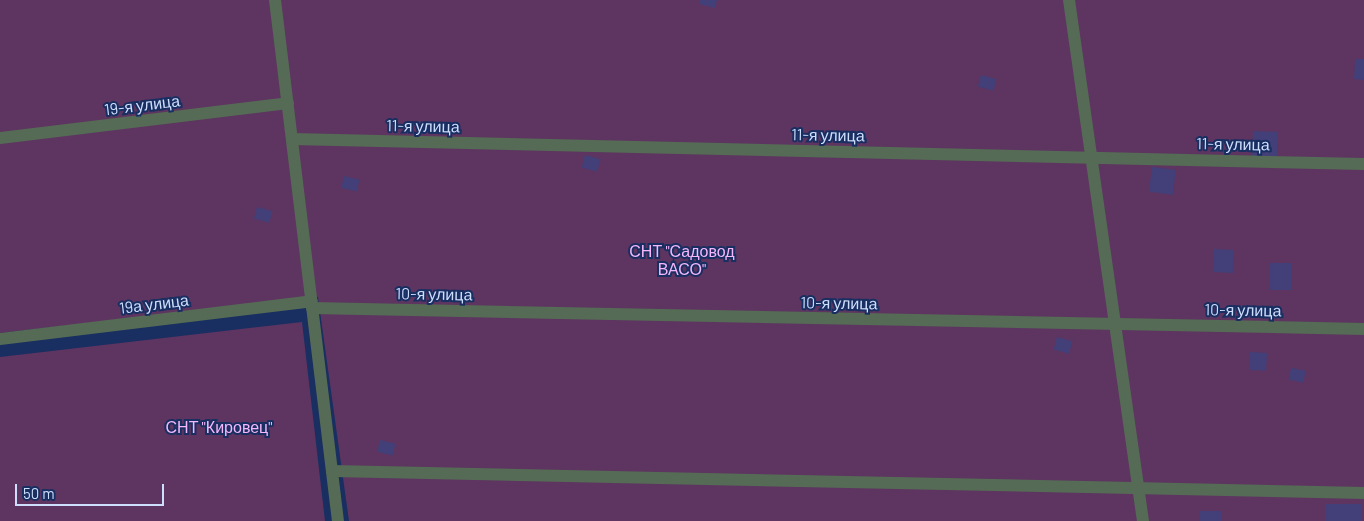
<!DOCTYPE html>
<meta charset="utf-8">
<style>
body{margin:0}
#map{position:relative;width:1364px;height:521px;overflow:hidden;background:#192e61;font-family:Barlow,sans-serif}
div>[style]{position:absolute}
.green>*{inset:0;background:#5d3560}
.building>*{inset:0;background:#433f78;transform-origin:0 0}
.minor>*{height:12px;margin:-6px;padding:0 6px;transform-origin:6px;border-radius:6px;background:#556b55}
span{translate:-50% -50%;white-space:nowrap;text-align:center;line-height:1.15;-webkit-text-stroke:4px #192e61;paint-order:stroke}
.street-label{font-size:16px;color:#cedefd}
.park-label{font-size:16px;color:#f5b7f9}
.scale{position:absolute;left:15px;top:484px;width:149px;height:22px;box-sizing:border-box;border:2px solid #cedefd;border-top:0;padding-left:6px;font-size:15px;line-height:18px;white-space:nowrap;color:#cedefd;-webkit-text-stroke:4px #192e61;paint-order:stroke}
</style>
<div id="map">
<div class="green">
<i style="clip-path:polygon(0 0,1364px 0,1364px 521px,349px 521px,318px 297px,0 333px)"></i>
<i style="clip-path:polygon(302px 322px,325px 521px,0 521px,0 357px)"></i>
</div>
<div class="building">
<i style="clip-path:polygon(700px 0,717px 0,715px 8px,699px 4px)"></i>
<i style="clip-path:polygon(1355px 59px,1364px 59px,1364px 80px,1354px 79px)"></i>
<i style="left:981px;top:75px;width:16px;height:12px;rotate:15deg"></i>
<i style="left:1253px;top:131px;width:25px;height:25px;rotate:2deg"></i>
<i style="left:585px;top:155px;width:16px;height:13px;rotate:15deg"></i>
<i style="left:1152px;top:167px;width:24px;height:25px;rotate:7deg"></i>
<i style="left:344px;top:176px;width:16px;height:12px;rotate:14deg"></i>
<i style="left:257px;top:207px;width:16px;height:12px;rotate:15deg"></i>
<i style="left:1214px;top:249px;width:20px;height:23px;rotate:3deg"></i>
<i style="left:1270px;top:263px;width:21px;height:27px"></i>
<i style="left:1057px;top:337px;width:16px;height:13px;rotate:15deg"></i>
<i style="left:1250px;top:352px;width:17px;height:18px;rotate:3deg"></i>
<i style="left:1291px;top:368px;width:15px;height:12px;rotate:11deg"></i>
<i style="left:380px;top:440px;width:16px;height:12px;rotate:14deg"></i>
<i style="left:1325px;top:504px;width:37px;height:17px"></i>
<i style="left:1200px;top:511px;width:21px;height:10px"></i>
</div>
<div class="minor">
<i style="left:275px;top:0;width:525px;rotate:83.11deg"></i>
<i style="left:1069px;top:0;width:526px;rotate:81.92deg"></i>
<i style="left:0;top:138px;width:290px;rotate:-6.9deg"></i>
<i style="left:292px;top:139px;width:1072px;rotate:1.34deg"></i>
<i style="left:312px;top:308px;width:1052px;rotate:1.14deg"></i>
<i style="left:0;top:339px;width:314px;rotate:-6.9deg"></i>
<i style="left:332px;top:471px;width:1032px;rotate:1.22deg"></i>
</div>
<div class="street-label">
<span style="left:142px;top:105px;rotate:-7deg">19-я улица</span>
<span style="left:423px;top:126px;rotate:1deg">11-я улица</span>
<span style="left:828px;top:135px;rotate:1deg">11-я улица</span>
<span style="left:1233px;top:144px;rotate:1deg">11-я улица</span>
<span style="left:434px;top:294px;rotate:1deg">10-я улица</span>
<span style="left:839px;top:303px;rotate:1deg">10-я улица</span>
<span style="left:154px;top:304px;rotate:-7deg">19а улица</span>
<span style="left:1243px;top:310px;rotate:1deg">10-я улица</span>
</div>
<div class="park-label">
<span style="left:682px;top:260px">СНТ "Садовод<br>ВАСО"</span>
<span style="left:219px;top:427px">СНТ "Кировец"</span>
</div>
<div class="scale">50 m</div>
</div>
